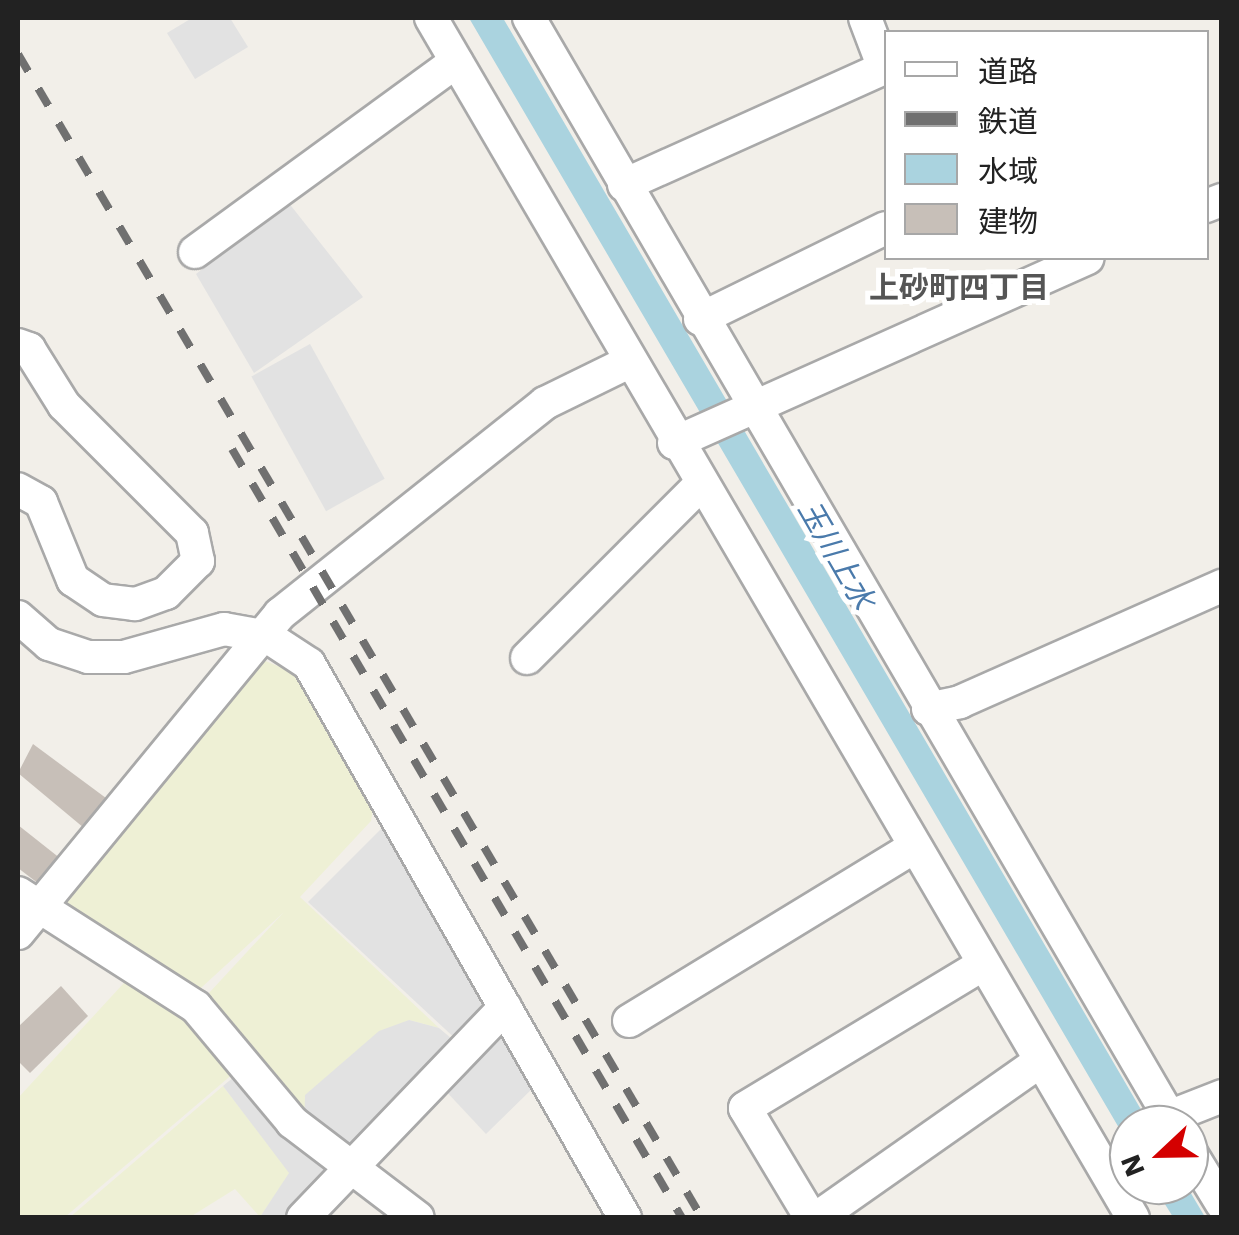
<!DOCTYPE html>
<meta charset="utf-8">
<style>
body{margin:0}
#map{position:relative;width:1239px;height:1235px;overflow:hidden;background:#f2efe9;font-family:"Work Sans","Noto Sans JP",sans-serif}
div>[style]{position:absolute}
.farmland>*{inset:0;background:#eef0d5}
.parking>*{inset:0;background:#e2e2e2;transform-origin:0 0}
.water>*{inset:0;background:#aad3df}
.building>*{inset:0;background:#c7bfb8}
.roads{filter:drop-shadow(2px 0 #a9a9a9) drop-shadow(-2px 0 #a9a9a9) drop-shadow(0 2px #a9a9a9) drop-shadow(0 -2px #a9a9a9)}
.minor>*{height:32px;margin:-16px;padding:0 16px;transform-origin:16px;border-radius:16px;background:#fff}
.rail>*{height:8px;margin-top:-4px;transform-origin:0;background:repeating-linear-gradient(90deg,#707070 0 20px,transparent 0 40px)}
span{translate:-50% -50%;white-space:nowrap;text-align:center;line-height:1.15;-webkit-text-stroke:10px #fff;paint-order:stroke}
.neighbourhood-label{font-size:30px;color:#555;font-weight:700}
.water-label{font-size:30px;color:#4a7aab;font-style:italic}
.frame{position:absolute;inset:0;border:20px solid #222;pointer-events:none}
.legend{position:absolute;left:884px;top:30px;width:325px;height:230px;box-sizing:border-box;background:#fff;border:2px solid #a7a7a7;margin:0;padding:12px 18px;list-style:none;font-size:30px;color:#222}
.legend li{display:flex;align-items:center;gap:20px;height:50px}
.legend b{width:50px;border:2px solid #a7a7a7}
.north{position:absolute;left:1109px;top:1105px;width:100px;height:100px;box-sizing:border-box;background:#fff;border:2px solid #a7a7a7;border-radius:50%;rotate:248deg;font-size:28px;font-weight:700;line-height:40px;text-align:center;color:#222}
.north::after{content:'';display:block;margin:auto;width:35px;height:45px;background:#d40000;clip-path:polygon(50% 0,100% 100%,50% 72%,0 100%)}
</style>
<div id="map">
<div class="farmland">
<i style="clip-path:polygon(258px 658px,297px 674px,374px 804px,371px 821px,300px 897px,439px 1028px,409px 1020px,304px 1134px,241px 1067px,65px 1217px,18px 1217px,18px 1098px,134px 972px,196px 1007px,284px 912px,190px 998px,44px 906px)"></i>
<i style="clip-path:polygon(223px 1086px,290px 1173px,260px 1217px,235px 1189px,190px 1217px,69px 1218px)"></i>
</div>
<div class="parking">
<i style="clip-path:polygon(192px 18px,230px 18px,248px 47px,195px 79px,167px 33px)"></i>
<i style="clip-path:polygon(288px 202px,363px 297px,254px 373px,196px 274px)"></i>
<i style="left:310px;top:344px;width:154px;height:67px;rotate:61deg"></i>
<i style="clip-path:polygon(391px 819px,493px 1008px,459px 1042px,308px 902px)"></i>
<i style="clip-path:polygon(409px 1020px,439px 1028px,464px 1049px,354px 1155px,304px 1134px,305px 1095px,379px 1031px)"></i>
<i style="clip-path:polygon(503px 1027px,538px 1083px,486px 1134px,443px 1088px)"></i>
<i style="clip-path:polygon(241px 1071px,332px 1166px,288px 1217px,260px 1217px,289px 1173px,223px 1086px)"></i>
</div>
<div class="water">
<i style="clip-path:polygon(469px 18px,503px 18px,1150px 1125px,1129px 1125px,1129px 1145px)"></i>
<i style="clip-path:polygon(1153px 1185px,1186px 1185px,1205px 1217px,1173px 1217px)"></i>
</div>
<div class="building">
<i style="clip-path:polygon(33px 744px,110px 801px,84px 828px,18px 773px)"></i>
<i style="clip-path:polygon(18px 825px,61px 859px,39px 884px,18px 868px)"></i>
<i style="clip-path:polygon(61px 986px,88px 1016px,30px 1073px,18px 1061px,18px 1027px)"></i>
</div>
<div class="roads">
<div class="minor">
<i style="left:431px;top:18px;width:1390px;rotate:59.67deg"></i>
<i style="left:529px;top:18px;width:1281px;rotate:59.77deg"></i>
<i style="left:624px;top:185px;width:285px;rotate:-24.2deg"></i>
<i style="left:884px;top:68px;width:53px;rotate:-110.8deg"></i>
<i style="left:1206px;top:206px;width:17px;rotate:-21deg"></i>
<i style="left:195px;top:252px;width:323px;rotate:-36.1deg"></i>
<i style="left:700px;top:319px;width:207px;rotate:-26.1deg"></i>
<i style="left:18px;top:345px;width:12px;rotate:20deg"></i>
<i style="left:29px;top:349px;width:66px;rotate:58deg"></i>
<i style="left:64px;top:405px;width:181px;rotate:45deg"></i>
<i style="left:192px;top:533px;width:29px;rotate:78deg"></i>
<i style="left:198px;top:561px;width:45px;rotate:135deg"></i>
<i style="left:166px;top:593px;width:33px;rotate:160deg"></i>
<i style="left:135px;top:604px;width:32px;rotate:-173deg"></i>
<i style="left:103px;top:600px;width:36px;rotate:-146deg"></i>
<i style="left:73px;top:580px;width:84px;rotate:-112.3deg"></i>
<i style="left:41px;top:502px;width:26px;rotate:-151deg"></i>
<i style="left:674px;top:443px;width:453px;rotate:-24.1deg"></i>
<i style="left:18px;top:617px;width:41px;rotate:41.1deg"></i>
<i style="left:49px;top:644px;width:41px;rotate:18.4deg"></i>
<i style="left:88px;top:657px;width:36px"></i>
<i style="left:124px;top:657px;width:104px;rotate:-15.6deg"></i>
<i style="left:224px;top:629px;width:45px;rotate:10.3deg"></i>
<i style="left:268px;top:637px;width:49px;rotate:33.4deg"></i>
<i style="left:309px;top:664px;width:638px;rotate:60.3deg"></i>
<i style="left:527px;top:658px;width:243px;rotate:-45deg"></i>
<i style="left:928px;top:709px;width:33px;rotate:-12deg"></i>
<i style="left:960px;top:702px;width:287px;rotate:-23.9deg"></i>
<i style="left:18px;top:893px;width:211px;rotate:32.6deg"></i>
<i style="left:196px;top:1007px;width:150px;rotate:50.1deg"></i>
<i style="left:292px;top:1122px;width:158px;rotate:37.3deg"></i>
<i style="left:18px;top:933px;width:413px;rotate:-50.6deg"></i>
<i style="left:280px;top:614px;width:339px;rotate:-38.5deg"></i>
<i style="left:545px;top:403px;width:93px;rotate:-26deg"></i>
<i style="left:629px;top:1021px;width:330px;rotate:-31.4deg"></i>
<i style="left:1169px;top:1117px;width:57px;rotate:-21.6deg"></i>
<i style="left:1189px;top:1150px;width:63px;rotate:58.6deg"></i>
<i style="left:303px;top:1218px;width:292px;rotate:-46.2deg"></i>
<i style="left:811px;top:1218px;width:128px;rotate:-121deg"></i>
<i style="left:745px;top:1108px;width:277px;rotate:-31.1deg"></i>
<i style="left:817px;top:1218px;width:273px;rotate:-35.1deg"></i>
</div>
</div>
<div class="rail">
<i style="left:18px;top:54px;width:1350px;rotate:59.56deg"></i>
<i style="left:232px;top:449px;width:891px;rotate:59.66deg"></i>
</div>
<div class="neighbourhood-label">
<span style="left:959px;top:288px">上砂町四丁目</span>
</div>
<div class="water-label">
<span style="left:836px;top:555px;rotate:60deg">玉川上水</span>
</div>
<div class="frame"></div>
<ul class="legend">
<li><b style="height:12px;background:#fff"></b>道路</li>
<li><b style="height:12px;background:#707070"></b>鉄道</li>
<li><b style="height:28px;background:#aad3df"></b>水域</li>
<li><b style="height:28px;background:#c7bfb8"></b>建物</li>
</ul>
<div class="north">N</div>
</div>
